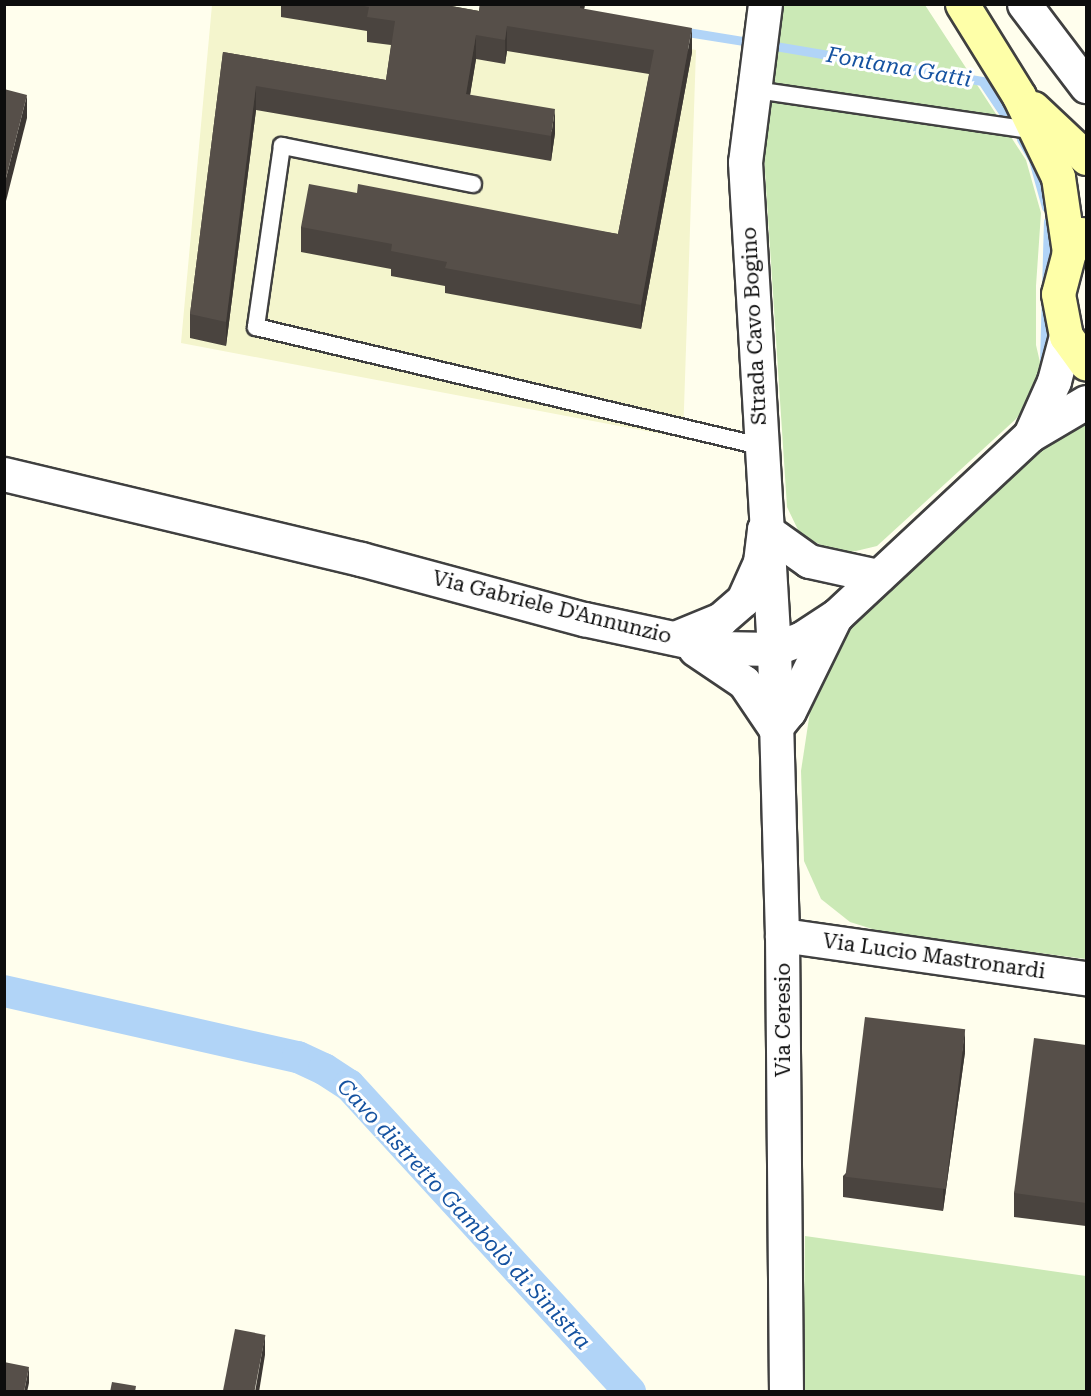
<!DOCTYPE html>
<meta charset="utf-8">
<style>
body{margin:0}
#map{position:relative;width:1091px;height:1396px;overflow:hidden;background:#fffeed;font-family:"Roboto Serif",serif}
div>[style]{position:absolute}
.farmland>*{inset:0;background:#f4f5cd}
.green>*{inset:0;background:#cbe9b6}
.stream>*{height:9px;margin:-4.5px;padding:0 4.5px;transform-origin:4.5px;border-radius:4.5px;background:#b1d4f7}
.canal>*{height:32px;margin:-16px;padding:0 16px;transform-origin:16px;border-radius:16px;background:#b1d4f7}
.roads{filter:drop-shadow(2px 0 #404040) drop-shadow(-2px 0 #404040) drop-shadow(0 2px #404040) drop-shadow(0 -2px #404040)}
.lane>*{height:16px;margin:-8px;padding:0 8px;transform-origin:8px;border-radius:8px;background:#fff}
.street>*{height:33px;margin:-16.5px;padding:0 16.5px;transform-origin:16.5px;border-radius:16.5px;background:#fff}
.secondary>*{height:33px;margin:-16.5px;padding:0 16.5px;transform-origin:16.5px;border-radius:16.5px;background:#feffa8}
.wall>*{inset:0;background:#4a443f}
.shaded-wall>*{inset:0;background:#3c3733}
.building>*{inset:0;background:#564f49;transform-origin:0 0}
span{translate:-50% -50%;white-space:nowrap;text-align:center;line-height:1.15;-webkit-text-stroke:6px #fff;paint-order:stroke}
.street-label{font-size:21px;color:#0d0d0d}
.water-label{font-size:22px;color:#1552a0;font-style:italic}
.frame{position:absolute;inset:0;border:6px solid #0d0d0d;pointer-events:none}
</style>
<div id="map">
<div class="farmland">
<i style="clip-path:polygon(212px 5px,448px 5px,696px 50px,683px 438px,181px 343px)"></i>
</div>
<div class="green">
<i style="clip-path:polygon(772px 5px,925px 5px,1026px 160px,1041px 213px,1036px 286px,1036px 345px,1042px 371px,1031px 399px,1016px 419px,877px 546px,856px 551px,836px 553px,800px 534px,787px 507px,764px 156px,773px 86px,763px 75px)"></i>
<i style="clip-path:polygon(1086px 422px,1086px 959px,885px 933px,850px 922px,821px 899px,804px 861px,801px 771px,811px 705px,824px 664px,857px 620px,1018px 464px,1078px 423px)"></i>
<i style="clip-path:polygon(805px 1236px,1086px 1276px,1086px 1391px,803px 1391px)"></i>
</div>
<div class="stream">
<i style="left:681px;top:31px;width:70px;rotate:9.1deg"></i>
<i style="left:775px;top:46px;width:210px;rotate:9.6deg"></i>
<i style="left:982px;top:81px;width:43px;rotate:56.3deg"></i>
<i style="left:1021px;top:139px;width:24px;rotate:60deg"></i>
<i style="left:1033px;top:160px;width:49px;rotate:74.5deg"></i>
<i style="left:1044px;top:362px;width:141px;rotate:-88.4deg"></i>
</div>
<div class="canal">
<i style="left:4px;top:991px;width:301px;rotate:12.7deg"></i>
<i style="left:298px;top:1057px;width:29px;rotate:25deg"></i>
<i style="left:324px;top:1069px;width:30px;rotate:33deg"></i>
<i style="left:349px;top:1085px;width:416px;rotate:47.5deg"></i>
</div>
<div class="roads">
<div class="lane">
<i style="left:756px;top:90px;width:283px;rotate:8.3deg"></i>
<i style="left:473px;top:184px;width:195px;rotate:-168.7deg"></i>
<i style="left:282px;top:146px;width:183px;rotate:98.2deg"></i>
<i style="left:256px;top:327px;width:518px;rotate:13.28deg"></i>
</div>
<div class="street">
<i style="left:765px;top:4px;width:159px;rotate:97.2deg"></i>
<i style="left:745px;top:162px;width:488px;rotate:86.6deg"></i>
<i style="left:774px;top:649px;width:286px;rotate:88.4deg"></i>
<i style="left:782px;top:935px;width:457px;rotate:89.5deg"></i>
<i style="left:1024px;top:4px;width:103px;rotate:52.9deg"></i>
<i style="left:1030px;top:435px;width:59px;rotate:-66deg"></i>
<i style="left:1054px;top:381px;width:47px;rotate:-75.1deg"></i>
<i style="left:4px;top:474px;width:367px;rotate:13.4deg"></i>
<i style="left:361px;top:559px;width:231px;rotate:15.1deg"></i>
<i style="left:584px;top:619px;width:138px;rotate:12.1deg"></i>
<i style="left:719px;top:648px;width:55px;rotate:1deg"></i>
<i style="left:774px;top:649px;width:30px;rotate:-21deg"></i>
<i style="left:802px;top:638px;width:42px;rotate:-33.3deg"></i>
<i style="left:837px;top:615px;width:264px;rotate:-43deg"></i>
<i style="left:1030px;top:435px;width:65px;rotate:-30.5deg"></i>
<i style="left:675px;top:638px;width:50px;rotate:-22.4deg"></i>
<i style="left:721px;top:619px;width:29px;rotate:-41deg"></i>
<i style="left:743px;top:600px;width:42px;rotate:-65.9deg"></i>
<i style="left:760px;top:562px;width:33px;rotate:-83deg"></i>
<i style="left:764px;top:529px;width:55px;rotate:35.4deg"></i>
<i style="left:809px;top:561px;width:71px;rotate:12.3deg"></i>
<i style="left:695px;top:649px;width:59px;rotate:34deg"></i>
<i style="left:744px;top:682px;width:55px;rotate:56deg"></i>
<i style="left:775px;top:728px;width:22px;rotate:-51deg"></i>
<i style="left:789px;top:711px;width:105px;rotate:-63.9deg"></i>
<i style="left:782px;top:935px;width:307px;rotate:8.1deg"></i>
</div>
<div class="secondary">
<i style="left:962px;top:4px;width:108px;rotate:58.2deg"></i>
<i style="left:1019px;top:96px;width:90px;rotate:64.3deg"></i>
<i style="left:1058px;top:177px;width:76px;rotate:81.7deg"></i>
<i style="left:1033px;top:108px;width:73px;rotate:43.3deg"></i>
<i style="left:1081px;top:234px;width:22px;rotate:124deg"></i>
<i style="left:1069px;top:252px;width:43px;rotate:104.7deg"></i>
<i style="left:1058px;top:294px;width:43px;rotate:79.2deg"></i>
<i style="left:1066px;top:336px;width:34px;rotate:54deg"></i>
</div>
</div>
<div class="wall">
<i style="clip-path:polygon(281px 4px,440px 4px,479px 11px,480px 4px,585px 4px,584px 9px,692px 52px,641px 329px,445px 293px,445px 286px,391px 276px,391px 269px,301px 252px,301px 227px,357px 193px,618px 234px,649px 74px,507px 51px,505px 64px,476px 59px,470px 95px,555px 133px,551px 161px,256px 110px,226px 346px,190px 338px,190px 314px,223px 52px,386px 80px,391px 45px,367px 42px,367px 31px,281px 17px)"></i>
<i style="clip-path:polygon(1086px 1045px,1086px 1226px,1014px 1217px,1014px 1193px)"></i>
<i style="clip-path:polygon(965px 1052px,943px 1211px,843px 1197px,843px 1176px)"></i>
</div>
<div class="shaded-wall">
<i style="clip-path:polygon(580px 4px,585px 4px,580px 33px)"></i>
<i style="clip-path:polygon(507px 26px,507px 51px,505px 64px,505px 40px)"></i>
<i style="clip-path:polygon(692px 28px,692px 52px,641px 329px,641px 305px)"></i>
<i style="clip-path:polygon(476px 35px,476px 59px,466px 119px,466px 94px)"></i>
<i style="clip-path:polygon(256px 86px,256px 110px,226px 346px,226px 322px)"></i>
<i style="clip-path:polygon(27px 95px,27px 118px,4px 209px,4px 186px)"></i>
<i style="clip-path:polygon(555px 109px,555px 133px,551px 161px,551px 136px)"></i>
<i style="clip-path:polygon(965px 1030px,965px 1052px,943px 1211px,943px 1189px)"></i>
<i style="clip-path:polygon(265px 1335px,265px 1355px,259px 1392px,255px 1392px)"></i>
<i style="clip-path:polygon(29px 1367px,29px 1383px,27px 1392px,24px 1392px)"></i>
</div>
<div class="building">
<i style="clip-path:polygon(354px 4px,440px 4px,479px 11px,480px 4px,580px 4px,580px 8px,692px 28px,641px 305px,445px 268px,447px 262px,391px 251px,392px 244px,301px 227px,309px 184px,357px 193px,358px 184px,618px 234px,654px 50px,507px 26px,505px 40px,476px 35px,466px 94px,555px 109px,551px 136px,256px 86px,226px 322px,190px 314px,223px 52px,386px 80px,395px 21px,367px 17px,369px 7px)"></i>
<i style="clip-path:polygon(4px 89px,27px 95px,4px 186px)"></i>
<i style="left:865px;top:1017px;width:101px;height:161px;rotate:7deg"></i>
<i style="clip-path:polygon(1034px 1038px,1086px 1045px,1086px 1203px,1014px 1193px)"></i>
<i style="left:235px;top:1329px;width:31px;height:64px;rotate:11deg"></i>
<i style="clip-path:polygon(4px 1362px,29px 1367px,24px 1392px,11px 1392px,4px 1390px)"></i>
<i style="clip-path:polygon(112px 1382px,136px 1386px,135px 1392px,110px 1392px)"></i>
</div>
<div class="street-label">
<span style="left:754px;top:326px;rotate:-93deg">Strada Cavo Bogino</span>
<span style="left:552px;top:607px;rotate:14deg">Via Gabriele D'Annunzio</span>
<span style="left:934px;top:956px;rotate:8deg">Via Lucio Mastronardi</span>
<span style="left:783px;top:1020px;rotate:-90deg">Via Ceresio</span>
</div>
<div class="water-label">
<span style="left:899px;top:67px;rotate:10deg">Fontana Gatti</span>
<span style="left:464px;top:1214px;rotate:47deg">Cavo distretto Gambolò di Sinistra</span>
</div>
<div class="frame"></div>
</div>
